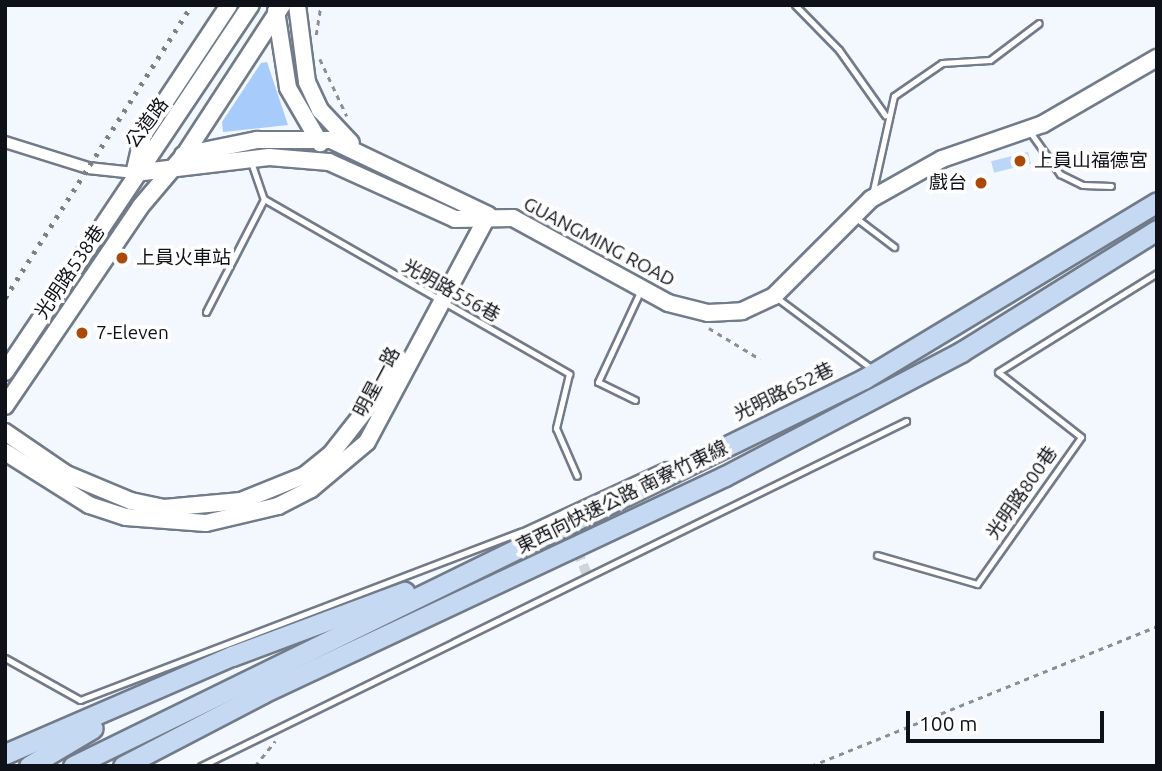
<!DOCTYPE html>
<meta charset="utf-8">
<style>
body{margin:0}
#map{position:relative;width:1162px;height:771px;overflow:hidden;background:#f3f7fe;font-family:Ubuntu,"Noto Sans TC",sans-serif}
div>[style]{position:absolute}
.green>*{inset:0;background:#a7cbfa}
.building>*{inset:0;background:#bed6f6;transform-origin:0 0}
.street-tunnel>*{height:10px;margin-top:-5px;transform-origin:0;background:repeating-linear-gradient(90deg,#d1d4db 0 10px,transparent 0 15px)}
.path>*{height:2.5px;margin-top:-1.25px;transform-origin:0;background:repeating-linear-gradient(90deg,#8b8f95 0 5px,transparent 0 10px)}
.roads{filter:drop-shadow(2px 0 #717b89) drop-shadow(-2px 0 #717b89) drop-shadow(0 2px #717b89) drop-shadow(0 -2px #717b89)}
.lane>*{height:5px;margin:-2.5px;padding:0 2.5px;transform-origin:2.5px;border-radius:2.5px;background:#fff}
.street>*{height:10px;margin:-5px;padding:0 5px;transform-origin:5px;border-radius:5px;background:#fff}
.secondary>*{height:16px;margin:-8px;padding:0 8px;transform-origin:8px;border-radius:8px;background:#fff}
.highway>*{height:19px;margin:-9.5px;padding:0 9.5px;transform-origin:9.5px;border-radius:9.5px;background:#c6d9f2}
.rail>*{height:4.5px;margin-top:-2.25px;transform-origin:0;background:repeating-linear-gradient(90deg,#7d8087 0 3.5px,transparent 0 10.5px)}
.dots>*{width:19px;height:19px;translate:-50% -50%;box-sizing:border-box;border:4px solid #fff;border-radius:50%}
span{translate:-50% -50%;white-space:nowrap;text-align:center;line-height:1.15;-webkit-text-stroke:7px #fff;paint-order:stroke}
.street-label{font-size:19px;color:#0e1117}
.poi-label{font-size:19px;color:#0e1117}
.left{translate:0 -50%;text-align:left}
.right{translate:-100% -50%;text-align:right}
.frame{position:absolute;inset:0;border:7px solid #0e1117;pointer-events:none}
.scale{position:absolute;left:906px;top:711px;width:198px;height:32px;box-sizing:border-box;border:4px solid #0e1117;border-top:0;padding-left:9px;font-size:21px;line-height:24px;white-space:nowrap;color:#0e1117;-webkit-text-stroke:5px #fff;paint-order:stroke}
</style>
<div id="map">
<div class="green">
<i style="clip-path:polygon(267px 62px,288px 125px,223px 132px,222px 122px,261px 63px)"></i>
</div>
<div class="building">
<i style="left:1028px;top:152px;width:12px;height:38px;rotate:76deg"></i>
</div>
<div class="street-tunnel">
<i style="left:566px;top:523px;width:58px;rotate:67.8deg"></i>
</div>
<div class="path">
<i style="left:316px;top:35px;width:30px;rotate:-81deg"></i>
<i style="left:320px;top:59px;width:63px;rotate:64.7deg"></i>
<i style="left:709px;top:328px;width:60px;rotate:31.3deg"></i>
<i style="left:255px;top:766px;width:32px;rotate:-51deg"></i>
<i style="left:811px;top:766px;width:373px;rotate:-22deg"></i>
</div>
<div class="roads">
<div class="lane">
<i style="left:795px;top:5px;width:63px;rotate:45.6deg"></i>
<i style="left:839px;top:50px;width:80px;rotate:54.7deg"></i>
<i style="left:1030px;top:132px;width:52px;rotate:54.5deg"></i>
<i style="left:1060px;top:174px;width:25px;rotate:26deg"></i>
<i style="left:1083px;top:185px;width:28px;rotate:2deg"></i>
<i style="left:251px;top:162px;width:39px;rotate:71deg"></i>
<i style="left:264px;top:199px;width:352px;rotate:29.8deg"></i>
<i style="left:569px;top:374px;width:56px;rotate:103.5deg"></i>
<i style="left:556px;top:428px;width:52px;rotate:66.4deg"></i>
<i style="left:872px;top:195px;width:101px;rotate:-77.5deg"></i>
<i style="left:894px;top:96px;width:58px;rotate:-34.5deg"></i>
<i style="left:942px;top:63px;width:48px;rotate:-3.6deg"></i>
<i style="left:990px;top:60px;width:61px;rotate:-37.1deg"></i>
<i style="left:856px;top:218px;width:48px;rotate:37.3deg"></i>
<i style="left:777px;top:298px;width:117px;rotate:36.7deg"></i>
<i style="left:206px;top:312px;width:127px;rotate:-62.8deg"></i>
<i style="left:635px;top:400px;width:41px;rotate:-154.1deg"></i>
<i style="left:598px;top:382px;width:99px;rotate:-65deg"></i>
<i style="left:877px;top:555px;width:104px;rotate:16.2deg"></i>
<i style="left:977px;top:584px;width:180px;rotate:-54.7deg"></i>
<i style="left:1081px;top:437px;width:105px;rotate:-141.9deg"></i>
<i style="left:998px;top:372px;width:187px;rotate:-31.9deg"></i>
<i style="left:5px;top:658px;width:86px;rotate:29.2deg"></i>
<i style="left:80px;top:700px;width:472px;rotate:-20.9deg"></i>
<i style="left:521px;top:532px;width:160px;rotate:-24.8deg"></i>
<i style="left:201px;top:766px;width:785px;rotate:-26.08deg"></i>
</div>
<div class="street">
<i style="left:5px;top:142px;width:87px;rotate:17.4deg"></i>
<i style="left:88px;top:168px;width:47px;rotate:6.1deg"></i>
</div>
<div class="secondary">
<i style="left:297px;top:5px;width:78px;rotate:82.6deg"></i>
<i style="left:307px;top:82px;width:31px;rotate:65deg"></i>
<i style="left:320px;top:110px;width:45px;rotate:46.8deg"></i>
<i style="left:276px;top:11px;width:78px;rotate:81.1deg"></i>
<i style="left:288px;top:88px;width:64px;rotate:59.8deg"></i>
<i style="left:183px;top:155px;width:76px;rotate:-11.5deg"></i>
<i style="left:257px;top:140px;width:74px"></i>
<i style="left:331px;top:140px;width:174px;rotate:25.5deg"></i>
<i style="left:135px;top:170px;width:36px;rotate:-77deg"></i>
<i style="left:143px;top:135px;width:156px;rotate:-56.5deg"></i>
<i style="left:135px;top:173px;width:135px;rotate:-6.8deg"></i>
<i style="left:269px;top:157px;width:60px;rotate:4.8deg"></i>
<i style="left:329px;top:162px;width:138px;rotate:24.3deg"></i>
<i style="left:455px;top:219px;width:58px;rotate:-1deg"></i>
<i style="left:513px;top:218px;width:177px;rotate:28.7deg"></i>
<i style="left:668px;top:303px;width:41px;rotate:14deg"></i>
<i style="left:708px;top:313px;width:34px;rotate:-3deg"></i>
<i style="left:742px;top:311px;width:35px;rotate:-25deg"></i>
<i style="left:774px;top:296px;width:137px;rotate:-45deg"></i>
<i style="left:871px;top:199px;width:81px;rotate:-29.4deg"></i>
<i style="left:942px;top:159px;width:107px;rotate:-19.1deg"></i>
<i style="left:1043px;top:124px;width:132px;rotate:-30.1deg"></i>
<i style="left:5px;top:372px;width:442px;rotate:-56.2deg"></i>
<i style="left:5px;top:406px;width:240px;rotate:-55.8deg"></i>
<i style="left:140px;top:207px;width:70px;rotate:-49.7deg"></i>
<i style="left:185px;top:154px;width:178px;rotate:-56.9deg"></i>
<i style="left:5px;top:432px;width:74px;rotate:34.5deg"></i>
<i style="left:66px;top:474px;width:70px;rotate:22.6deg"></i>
<i style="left:131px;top:501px;width:34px;rotate:12deg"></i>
<i style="left:164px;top:508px;width:77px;rotate:-5.2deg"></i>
<i style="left:241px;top:501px;width:69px;rotate:-22.1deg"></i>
<i style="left:305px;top:475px;width:33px;rotate:-39deg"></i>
<i style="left:331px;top:454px;width:118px;rotate:-51.9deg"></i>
<i style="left:5px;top:452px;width:99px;rotate:32.2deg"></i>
<i style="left:89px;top:505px;width:39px;rotate:18deg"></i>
<i style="left:126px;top:517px;width:80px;rotate:4.3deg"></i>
<i style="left:206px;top:523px;width:74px;rotate:-13.3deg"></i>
<i style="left:278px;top:506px;width:37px;rotate:-27deg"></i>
<i style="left:311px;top:489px;width:73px;rotate:-40deg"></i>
<i style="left:367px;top:442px;width:257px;rotate:-61.9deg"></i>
</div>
<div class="highway">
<i style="left:5px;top:754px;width:247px;rotate:-23.4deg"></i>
<i style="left:232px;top:656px;width:184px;rotate:-20.4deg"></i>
<i style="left:29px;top:766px;width:74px;rotate:-30.7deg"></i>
<i style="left:73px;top:766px;width:881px;rotate:-26.07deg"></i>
<i style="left:864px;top:379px;width:342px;rotate:-31.1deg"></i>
<i style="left:123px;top:766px;width:158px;rotate:-27.5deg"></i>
<i style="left:263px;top:693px;width:510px;rotate:-25.16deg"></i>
<i style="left:725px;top:476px;width:267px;rotate:-27.7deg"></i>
<i style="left:961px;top:352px;width:231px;rotate:-31.9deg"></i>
</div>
</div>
<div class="rail">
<i style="left:5px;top:298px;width:348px;rotate:-57.5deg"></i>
</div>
<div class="dots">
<i style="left:1020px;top:161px;background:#ab4909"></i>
<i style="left:981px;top:183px;background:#ab4909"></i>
<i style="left:122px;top:258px;background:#ab4909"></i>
<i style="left:82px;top:333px;background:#ab4909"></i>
</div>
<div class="street-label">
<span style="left:147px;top:123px;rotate:-53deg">公道路</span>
<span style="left:599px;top:242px;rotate:28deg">GUANGMING ROAD</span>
<span style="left:70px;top:272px;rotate:-56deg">光明路538巷</span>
<span style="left:451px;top:291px;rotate:29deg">光明路556巷</span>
<span style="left:377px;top:382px;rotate:-62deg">明星一路</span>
<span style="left:784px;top:392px;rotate:-26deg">光明路652巷</span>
<span style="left:1022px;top:493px;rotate:-55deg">光明路800巷</span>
<span style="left:622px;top:497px;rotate:-26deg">東西向快速公路 南寮竹東線</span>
</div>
<div class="poi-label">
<span class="left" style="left:1034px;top:161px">上員山福德宮</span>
<span class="right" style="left:967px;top:183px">戲台</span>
<span class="left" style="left:136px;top:258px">上員火車站</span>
<span class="left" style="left:96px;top:333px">7-Eleven</span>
</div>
<div class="frame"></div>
<div class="scale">100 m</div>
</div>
